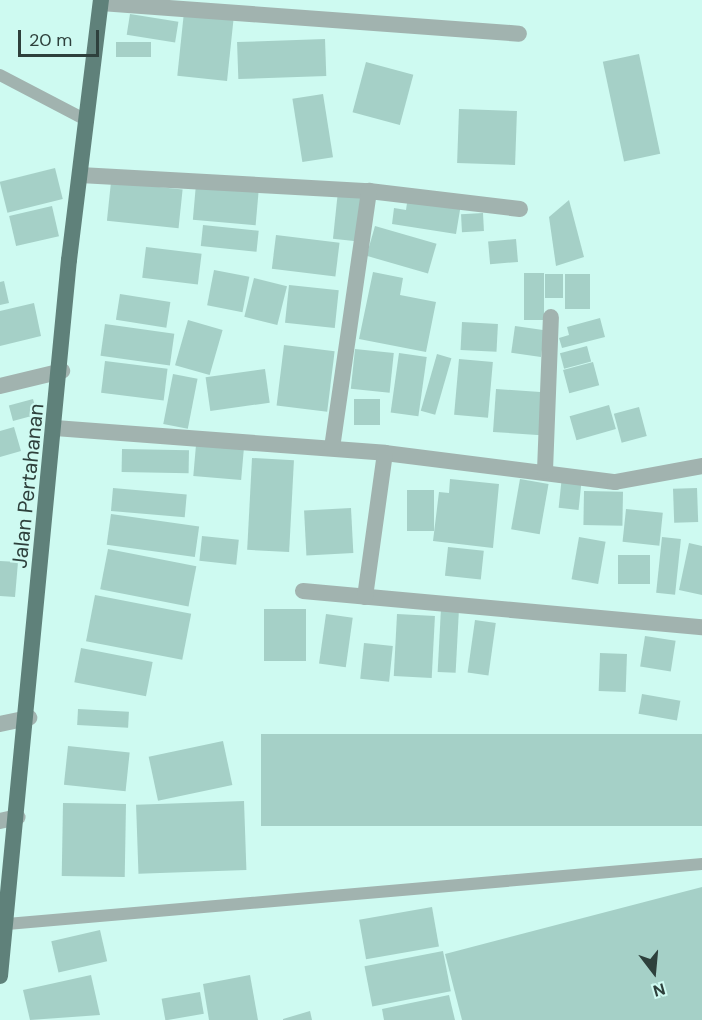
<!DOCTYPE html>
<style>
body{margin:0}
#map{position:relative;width:702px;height:1020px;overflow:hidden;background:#cefaf1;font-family:"DM Sans",sans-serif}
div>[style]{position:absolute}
.building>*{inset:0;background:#a5d0c7;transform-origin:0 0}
.service>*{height:12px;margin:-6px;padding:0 6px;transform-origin:6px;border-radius:6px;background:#a1b3af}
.minor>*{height:16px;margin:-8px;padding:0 8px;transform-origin:8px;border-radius:8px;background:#a1b3af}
.primary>*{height:16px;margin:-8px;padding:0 8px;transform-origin:8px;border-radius:8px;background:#5f817a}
span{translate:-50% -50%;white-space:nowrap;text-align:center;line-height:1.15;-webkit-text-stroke:4.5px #cefaf1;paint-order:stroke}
.street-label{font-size:21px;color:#2e403c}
.north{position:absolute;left:624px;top:942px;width:60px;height:60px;-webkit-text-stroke:4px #cefaf1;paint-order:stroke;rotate:164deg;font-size:16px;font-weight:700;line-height:24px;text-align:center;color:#2e403c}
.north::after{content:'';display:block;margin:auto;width:21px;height:27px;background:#2e403c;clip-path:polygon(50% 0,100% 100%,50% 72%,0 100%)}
.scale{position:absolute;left:18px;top:30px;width:81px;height:27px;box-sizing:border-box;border:3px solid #2e403c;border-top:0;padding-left:8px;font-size:18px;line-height:21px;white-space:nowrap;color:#2e403c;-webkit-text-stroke:4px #cefaf1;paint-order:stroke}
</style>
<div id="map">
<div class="building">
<i style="left:184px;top:12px;width:50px;height:64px;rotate:6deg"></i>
<i style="left:130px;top:14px;width:49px;height:21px;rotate:9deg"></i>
<i style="left:325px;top:39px;width:37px;height:88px;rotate:88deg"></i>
<i style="left:116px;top:42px;width:35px;height:15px"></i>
<i style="left:639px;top:54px;width:102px;height:37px;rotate:78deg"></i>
<i style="left:366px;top:62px;width:49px;height:52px;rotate:15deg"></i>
<i style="left:323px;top:94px;width:64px;height:31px;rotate:81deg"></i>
<i style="left:459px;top:109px;width:58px;height:54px;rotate:2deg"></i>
<i style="left:55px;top:168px;width:32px;height:57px;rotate:76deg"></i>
<i style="left:111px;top:182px;width:72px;height:39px;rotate:6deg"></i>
<i style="left:196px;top:184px;width:63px;height:36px;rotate:5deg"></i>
<i style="left:338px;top:191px;width:28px;height:48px;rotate:6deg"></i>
<i style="clip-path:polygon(569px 200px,584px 257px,556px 266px,549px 217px)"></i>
<i style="clip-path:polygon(407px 203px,461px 204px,456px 234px,392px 224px,394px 208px,406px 210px)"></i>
<i style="left:52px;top:206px;width:31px;height:44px;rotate:77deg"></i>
<i style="left:483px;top:213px;width:18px;height:22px;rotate:87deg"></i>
<i style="left:203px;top:225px;width:56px;height:21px;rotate:6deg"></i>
<i style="left:375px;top:226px;width:64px;height:31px;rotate:16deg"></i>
<i style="left:276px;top:235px;width:64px;height:34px;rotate:7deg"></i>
<i style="left:516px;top:239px;width:23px;height:28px;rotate:85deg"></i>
<i style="left:146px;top:247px;width:56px;height:31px;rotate:7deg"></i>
<i style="left:214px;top:270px;width:36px;height:36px;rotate:11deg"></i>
<i style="clip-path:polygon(373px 272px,403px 278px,400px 295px,436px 302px,426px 352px,359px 339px)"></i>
<i style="left:524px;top:273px;width:20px;height:47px"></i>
<i style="left:545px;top:274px;width:18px;height:24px"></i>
<i style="left:565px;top:274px;width:25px;height:35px"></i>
<i style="left:254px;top:278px;width:34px;height:40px;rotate:14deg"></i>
<i style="clip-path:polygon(4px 281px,9px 303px,0 305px,0 282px)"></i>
<i style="left:289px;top:285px;width:50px;height:38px;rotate:6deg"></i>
<i style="left:120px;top:294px;width:51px;height:26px;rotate:9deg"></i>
<i style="clip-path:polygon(34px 303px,41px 336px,0 346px,0 311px)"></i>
<i style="clip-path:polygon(600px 318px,605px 337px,562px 348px,559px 338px,569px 335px,567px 327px)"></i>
<i style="left:188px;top:320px;width:36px;height:47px;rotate:16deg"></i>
<i style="left:462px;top:322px;width:36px;height:28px;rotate:3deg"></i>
<i style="left:105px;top:324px;width:70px;height:32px;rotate:8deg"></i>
<i style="left:515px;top:326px;width:30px;height:27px;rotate:8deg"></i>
<i style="left:284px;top:345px;width:51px;height:61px;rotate:7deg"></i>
<i style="left:587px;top:346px;width:16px;height:28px;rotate:75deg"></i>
<i style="left:355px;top:349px;width:39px;height:40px;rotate:6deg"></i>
<i style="left:399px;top:353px;width:28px;height:60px;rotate:8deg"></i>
<i style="left:437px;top:354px;width:15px;height:59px;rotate:16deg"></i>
<i style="left:459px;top:359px;width:34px;height:56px;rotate:5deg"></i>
<i style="left:105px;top:361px;width:63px;height:32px;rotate:7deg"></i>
<i style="left:593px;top:362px;width:24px;height:31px;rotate:75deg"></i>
<i style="left:265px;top:369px;width:34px;height:60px;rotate:82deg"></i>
<i style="left:173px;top:374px;width:25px;height:51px;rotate:11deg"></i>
<i style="left:496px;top:389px;width:48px;height:43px;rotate:4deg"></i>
<i style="left:33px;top:399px;width:16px;height:25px;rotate:75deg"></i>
<i style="left:354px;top:399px;width:26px;height:26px"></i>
<i style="left:609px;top:405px;width:25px;height:41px;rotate:74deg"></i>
<i style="left:639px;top:407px;width:30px;height:26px;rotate:75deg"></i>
<i style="clip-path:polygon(14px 427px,21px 451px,0 457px,0 431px)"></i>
<i style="left:196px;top:445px;width:48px;height:31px;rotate:5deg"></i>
<i style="left:122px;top:449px;width:67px;height:23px;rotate:1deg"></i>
<i style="left:252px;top:458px;width:42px;height:92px;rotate:3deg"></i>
<i style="left:562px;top:476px;width:20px;height:32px;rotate:6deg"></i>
<i style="clip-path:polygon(450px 479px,499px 484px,493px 548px,433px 541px,439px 492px,449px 493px)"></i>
<i style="left:520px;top:479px;width:29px;height:51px;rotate:10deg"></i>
<i style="left:113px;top:488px;width:74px;height:23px;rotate:5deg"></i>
<i style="left:697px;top:488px;width:34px;height:24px;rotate:88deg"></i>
<i style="left:407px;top:490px;width:27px;height:41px"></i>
<i style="left:584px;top:491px;width:39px;height:34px;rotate:1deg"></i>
<i style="left:351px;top:508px;width:45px;height:47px;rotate:87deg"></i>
<i style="left:626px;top:509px;width:37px;height:33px;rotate:6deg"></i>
<i style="left:111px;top:514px;width:89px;height:31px;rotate:8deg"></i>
<i style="left:202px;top:536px;width:37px;height:25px;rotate:6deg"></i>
<i style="left:579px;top:537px;width:27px;height:43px;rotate:10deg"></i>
<i style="left:662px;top:537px;width:19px;height:56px;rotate:6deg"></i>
<i style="clip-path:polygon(689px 543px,702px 546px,702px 595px,679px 590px)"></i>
<i style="left:448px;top:547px;width:36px;height:29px;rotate:6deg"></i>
<i style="left:108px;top:549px;width:90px;height:41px;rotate:11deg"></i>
<i style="left:650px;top:555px;width:29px;height:32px;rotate:90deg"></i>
<i style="clip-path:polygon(0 561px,18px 562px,15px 597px,0 596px)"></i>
<i style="left:95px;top:595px;width:98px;height:47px;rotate:11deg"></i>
<i style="left:441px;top:608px;width:18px;height:64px;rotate:3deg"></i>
<i style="left:264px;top:609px;width:42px;height:52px"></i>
<i style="left:326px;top:614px;width:27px;height:50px;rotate:8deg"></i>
<i style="left:397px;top:614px;width:38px;height:62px;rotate:3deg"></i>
<i style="left:475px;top:620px;width:21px;height:53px;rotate:8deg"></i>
<i style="left:645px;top:636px;width:31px;height:31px;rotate:9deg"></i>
<i style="left:364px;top:643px;width:29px;height:36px;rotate:6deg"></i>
<i style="left:81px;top:648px;width:73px;height:35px;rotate:11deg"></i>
<i style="left:600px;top:653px;width:27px;height:38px;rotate:2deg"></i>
<i style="left:642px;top:694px;width:39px;height:20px;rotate:10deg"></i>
<i style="left:78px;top:709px;width:51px;height:16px;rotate:3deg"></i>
<i style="left:702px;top:734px;width:92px;height:441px;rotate:90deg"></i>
<i style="left:223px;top:741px;width:45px;height:76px;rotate:78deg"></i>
<i style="left:68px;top:746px;width:62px;height:39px;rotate:6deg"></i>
<i style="left:244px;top:801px;width:69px;height:108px;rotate:88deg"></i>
<i style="left:63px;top:803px;width:63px;height:73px;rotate:1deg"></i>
<i style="clip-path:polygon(702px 887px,702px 1020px,462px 1020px,445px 954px)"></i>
<i style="left:432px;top:907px;width:40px;height:74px;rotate:80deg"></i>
<i style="left:100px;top:930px;width:32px;height:50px;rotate:77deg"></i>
<i style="left:443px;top:951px;width:41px;height:80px;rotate:79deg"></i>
<i style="clip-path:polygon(91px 975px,100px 1015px,30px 1020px,23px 990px)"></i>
<i style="clip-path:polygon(250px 975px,258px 1020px,209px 1020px,203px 984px)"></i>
<i style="left:200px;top:992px;width:22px;height:39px;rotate:80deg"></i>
<i style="clip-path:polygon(449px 995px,455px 1020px,384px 1020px,382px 1009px)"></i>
<i style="clip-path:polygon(310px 1011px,312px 1020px,283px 1020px,283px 1019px)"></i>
</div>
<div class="service">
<i style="left:0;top:75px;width:99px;rotate:27.6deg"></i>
<i style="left:7px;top:924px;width:698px;rotate:-4.93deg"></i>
</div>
<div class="minor">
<i style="left:101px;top:3px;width:419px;rotate:4.2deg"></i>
<i style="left:80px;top:175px;width:289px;rotate:3.2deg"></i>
<i style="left:369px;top:191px;width:152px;rotate:6.8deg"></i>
<i style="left:0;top:386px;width:64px;rotate:-13.6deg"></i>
<i style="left:55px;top:428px;width:331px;rotate:4.3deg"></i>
<i style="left:385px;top:453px;width:232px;rotate:7.2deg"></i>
<i style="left:615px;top:482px;width:88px;rotate:-10.4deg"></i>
<i style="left:332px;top:448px;width:260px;rotate:-81.8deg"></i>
<i style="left:545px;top:471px;width:154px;rotate:-87.8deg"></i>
<i style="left:303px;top:591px;width:401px;rotate:5.2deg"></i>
<i style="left:365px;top:597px;width:145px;rotate:-82.1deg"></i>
<i style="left:0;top:724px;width:30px;rotate:-12deg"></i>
<i style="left:0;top:821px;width:18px;rotate:-13deg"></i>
</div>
<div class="primary">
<i style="left:0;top:976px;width:719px;rotate:-84.5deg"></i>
<i style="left:69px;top:260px;width:262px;rotate:-83deg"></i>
</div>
<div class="street-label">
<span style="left:28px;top:486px;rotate:-84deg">Jalan Pertahanan</span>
</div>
<div class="north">N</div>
<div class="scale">20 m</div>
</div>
